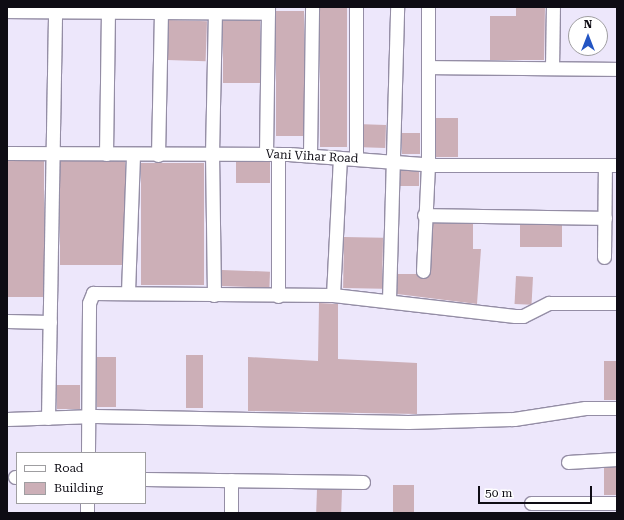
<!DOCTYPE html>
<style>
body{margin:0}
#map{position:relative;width:624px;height:520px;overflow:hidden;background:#ede7fb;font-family:"Roboto Serif",serif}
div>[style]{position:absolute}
.building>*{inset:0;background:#ccafb7;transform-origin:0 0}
.roads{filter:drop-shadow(1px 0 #948da5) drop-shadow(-1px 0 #948da5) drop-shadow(0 1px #948da5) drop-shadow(0 -1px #948da5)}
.minor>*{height:13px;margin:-6.5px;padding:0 6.5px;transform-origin:6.5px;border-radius:6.5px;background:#fff}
span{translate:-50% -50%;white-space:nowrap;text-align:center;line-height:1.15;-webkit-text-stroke:4px #fff;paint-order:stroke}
.street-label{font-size:12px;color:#0e0c14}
.frame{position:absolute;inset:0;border:8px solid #0e0c14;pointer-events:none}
.legend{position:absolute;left:16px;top:452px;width:130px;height:52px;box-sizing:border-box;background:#fff;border:1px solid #9f9ea1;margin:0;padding:5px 7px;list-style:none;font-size:12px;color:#0e0c14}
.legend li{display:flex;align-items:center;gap:8px;height:20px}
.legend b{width:20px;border:1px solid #9f9ea1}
.north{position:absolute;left:568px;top:16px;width:40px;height:40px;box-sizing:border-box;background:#fff;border:1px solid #9f9ea1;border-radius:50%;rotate:0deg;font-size:11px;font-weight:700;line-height:16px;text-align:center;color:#0e0c14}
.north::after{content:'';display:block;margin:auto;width:14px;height:18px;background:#2455c3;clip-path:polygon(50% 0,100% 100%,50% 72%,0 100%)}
.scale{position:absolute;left:478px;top:486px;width:114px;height:18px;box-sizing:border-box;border:2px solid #0e0c14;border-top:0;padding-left:5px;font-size:12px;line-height:14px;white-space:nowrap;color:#0e0c14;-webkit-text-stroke:3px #fff;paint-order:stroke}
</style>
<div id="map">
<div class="building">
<i style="left:320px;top:7px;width:27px;height:140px"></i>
<i style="clip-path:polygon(516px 7px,545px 7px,544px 60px,490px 60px,490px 16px,516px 16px)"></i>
<i style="left:276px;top:11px;width:28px;height:125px"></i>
<i style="left:169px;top:20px;width:38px;height:40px;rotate:2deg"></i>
<i style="left:223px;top:21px;width:37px;height:62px"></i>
<i style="left:436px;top:118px;width:22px;height:39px"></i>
<i style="left:386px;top:125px;width:23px;height:22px;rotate:92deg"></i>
<i style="left:402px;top:133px;width:18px;height:21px"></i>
<i style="left:7px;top:161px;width:37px;height:136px"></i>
<i style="left:60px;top:161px;width:65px;height:104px"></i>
<i style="left:236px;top:162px;width:34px;height:21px"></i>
<i style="left:141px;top:163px;width:63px;height:122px"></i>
<i style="clip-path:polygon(401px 170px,419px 172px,419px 186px,400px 186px)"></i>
<i style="clip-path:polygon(433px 223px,473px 224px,473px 249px,481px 249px,477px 304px,397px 294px,398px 274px,416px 274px,423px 279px,430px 275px)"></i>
<i style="left:520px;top:225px;width:42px;height:22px"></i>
<i style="left:344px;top:237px;width:39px;height:51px;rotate:1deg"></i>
<i style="left:222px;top:270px;width:48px;height:16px;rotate:2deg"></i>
<i style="left:516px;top:276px;width:17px;height:28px;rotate:3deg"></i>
<i style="clip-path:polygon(319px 303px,338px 304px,338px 359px,417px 363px,417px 414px,248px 411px,248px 357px,318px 361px)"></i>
<i style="left:186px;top:355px;width:17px;height:53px"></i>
<i style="left:97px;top:357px;width:19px;height:50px"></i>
<i style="left:604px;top:361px;width:13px;height:39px"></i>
<i style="left:57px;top:385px;width:23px;height:24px"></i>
<i style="left:617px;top:467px;width:28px;height:13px;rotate:90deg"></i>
<i style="left:393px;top:485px;width:21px;height:28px"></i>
<i style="left:317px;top:489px;width:25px;height:24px;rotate:2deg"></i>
</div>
<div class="roads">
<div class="minor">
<i style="left:356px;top:7px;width:152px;rotate:90deg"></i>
<i style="left:7px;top:11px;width:261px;rotate:0.4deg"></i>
<i style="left:428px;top:67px;width:189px;rotate:0.6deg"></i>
<i style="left:552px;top:68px;width:61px;rotate:-89.1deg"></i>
<i style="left:7px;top:153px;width:281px;rotate:0.2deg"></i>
<i style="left:288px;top:154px;width:148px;rotate:4.3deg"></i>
<i style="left:436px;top:165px;width:181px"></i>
<i style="left:106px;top:154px;width:147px;rotate:-89.2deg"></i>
<i style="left:266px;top:154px;width:147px;rotate:-89.2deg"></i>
<i style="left:278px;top:154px;width:142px;rotate:90deg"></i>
<i style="left:158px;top:155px;width:148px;rotate:-88.8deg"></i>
<i style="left:310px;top:155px;width:148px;rotate:-89.2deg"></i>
<i style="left:424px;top:215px;width:181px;rotate:0.9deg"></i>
<i style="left:604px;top:257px;width:92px;rotate:-89.4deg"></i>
<i style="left:423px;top:271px;width:107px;rotate:-87.3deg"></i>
<i style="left:428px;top:164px;width:157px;rotate:-90deg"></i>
<i style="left:128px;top:292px;width:138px;rotate:-87.9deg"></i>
<i style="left:214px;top:295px;width:141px;rotate:-90.8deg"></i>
<i style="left:212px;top:154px;width:147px;rotate:-88.8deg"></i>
<i style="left:333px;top:295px;width:137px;rotate:-87.1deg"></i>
<i style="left:389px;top:300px;width:293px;rotate:-88.4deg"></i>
<i style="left:7px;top:321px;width:43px;rotate:1.3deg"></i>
<i style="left:48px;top:418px;width:411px;rotate:-89deg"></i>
<i style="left:7px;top:419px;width:88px;rotate:-2deg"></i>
<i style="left:95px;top:416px;width:313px;rotate:1.1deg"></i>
<i style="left:408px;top:422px;width:106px;rotate:-1.6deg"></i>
<i style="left:514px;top:419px;width:72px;rotate:-8.8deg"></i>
<i style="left:585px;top:408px;width:32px"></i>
<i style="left:88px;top:453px;width:150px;rotate:-89.6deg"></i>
<i style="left:89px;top:303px;width:11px;rotate:-68deg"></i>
<i style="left:93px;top:293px;width:240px;rotate:0.5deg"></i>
<i style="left:333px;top:295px;width:183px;rotate:6.6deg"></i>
<i style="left:515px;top:316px;width:8px"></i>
<i style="left:523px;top:316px;width:29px;rotate:-27deg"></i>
<i style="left:549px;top:303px;width:68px"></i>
<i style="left:568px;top:462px;width:49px;rotate:-3.5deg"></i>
<i style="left:15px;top:477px;width:2px"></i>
<i style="left:145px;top:479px;width:218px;rotate:0.8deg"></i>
<i style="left:231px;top:480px;width:33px;rotate:90deg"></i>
<i style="left:531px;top:503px;width:86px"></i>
<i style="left:87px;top:513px;width:10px;rotate:-90deg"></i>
</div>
</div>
<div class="street-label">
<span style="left:312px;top:157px;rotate:3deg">Vani Vihar Road</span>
</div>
<div class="frame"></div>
<ul class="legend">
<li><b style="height:5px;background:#fff"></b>Road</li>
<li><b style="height:11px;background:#ccafb7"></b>Building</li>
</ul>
<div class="north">N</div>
<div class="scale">50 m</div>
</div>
